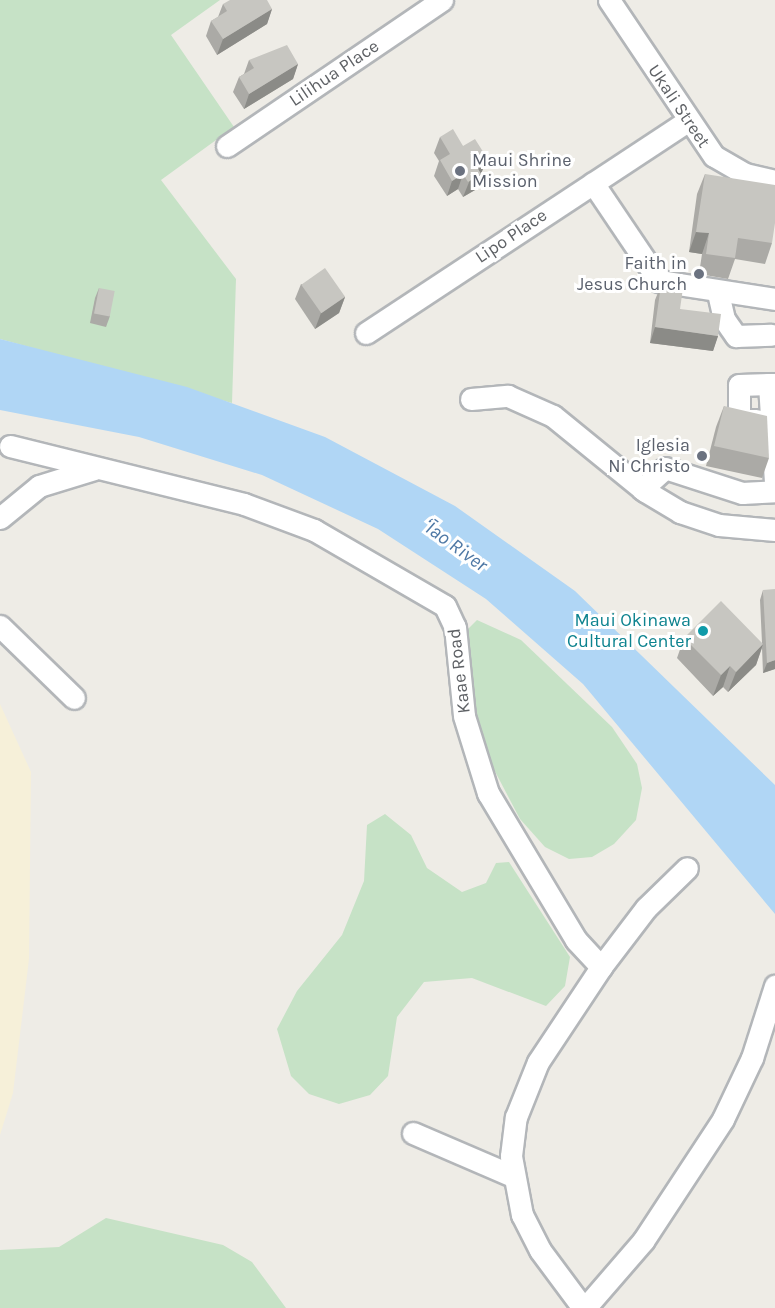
<!DOCTYPE html>
<meta charset="utf-8">
<style>
body{margin:0}
#map{position:relative;width:775px;height:1308px;overflow:hidden;background:#eeece6;font-family:Karla,sans-serif}
div>[style]{position:absolute}
.green>*{inset:0;background:#c6e2c6}
.sand>*{inset:0;background:#f6f0d9}
.water>*{inset:0;background:#b0d6f5}
.roads{filter:drop-shadow(2px 0 #b3b6b9) drop-shadow(-2px 0 #b3b6b9) drop-shadow(0 2px #b3b6b9) drop-shadow(0 -2px #b3b6b9)}
.minor>*{height:21px;margin:-10.5px;padding:0 10.5px;transform-origin:10.5px;border-radius:10.5px;background:#fff}
.wall>*{inset:0;background:#abaaa6}
.shaded-wall>*{inset:0;background:#8b8b87}
.building>*{inset:0;background:#c7c6c1;transform-origin:0 0}
.dots>*{width:16px;height:16px;translate:-50% -50%;box-sizing:border-box;border:3px solid #fff;border-radius:50%}
span{translate:-50% -50%;white-space:nowrap;text-align:center;line-height:1.15;-webkit-text-stroke:6px #fff;paint-order:stroke}
.street-label{font-size:18px;color:#5e6165}
.worship-label{font-size:18px;color:#5b616d}
.left{translate:0 -50%;text-align:left}
.right{translate:-100% -50%;text-align:right}
.culture-label{font-size:18px;color:#0d838f}
.water-label{font-size:20px;color:#4e78a5;font-style:italic}
</style>
<div id="map">
<div class="green">
<i style="clip-path:polygon(0 0,220px 0,171px 35px,234px 127px,161px 180px,236px 279px,232px 403px,0 339px)"></i>
<i style="clip-path:polygon(477px 620px,521px 640px,612px 727px,637px 764px,642px 788px,636px 820px,614px 844px,592px 857px,569px 859px,545px 847px,520px 819px,478px 739px,464px 664px,465px 632px)"></i>
<i style="clip-path:polygon(385px 814px,411px 835px,427px 868px,462px 892px,486px 883px,496px 863px,509px 862px,570px 957px,565px 986px,546px 1006px,472px 978px,424px 982px,397px 1017px,388px 1076px,370px 1095px,339px 1104px,309px 1094px,291px 1076px,277px 1029px,297px 991px,342px 935px,364px 881px,367px 825px)"></i>
<i style="clip-path:polygon(106px 1218px,223px 1245px,252px 1262px,286px 1308px,0 1308px,0 1250px,59px 1247px)"></i>
</div>
<div class="sand">
<i style="clip-path:polygon(0 704px,31px 772px,29px 959px,13px 1093px,0 1135px)"></i>
</div>
<div class="water">
<i style="clip-path:polygon(0 339px,187px 387px,325px 437px,455px 506px,575px 591px,775px 785px,775px 914px,583px 684px,486px 599px,378px 529px,262px 475px,139px 437px,0 410px)"></i>
</div>
<div class="roads">
<div class="minor">
<i style="left:609px;top:0;width:188px;rotate:56.1deg"></i>
<i style="left:714px;top:156px;width:36px;rotate:30deg"></i>
<i style="left:745px;top:174px;width:31px;rotate:13deg"></i>
<i style="left:227px;top:146px;width:260px;rotate:-34.2deg"></i>
<i style="left:593px;top:183px;width:118px;rotate:56deg"></i>
<i style="left:659px;top:281px;width:117px;rotate:8.8deg"></i>
<i style="left:718px;top:293px;width:27px;rotate:77deg"></i>
<i style="left:724px;top:319px;width:21px;rotate:55deg"></i>
<i style="left:736px;top:336px;width:35px;rotate:-2deg"></i>
<i style="left:366px;top:333px;width:385px;rotate:-33.4deg"></i>
<i style="left:775px;top:384px;width:6px;rotate:180deg"></i>
<i style="left:769px;top:384px;width:97px;rotate:86.5deg"></i>
<i style="left:471px;top:399px;width:37px;rotate:-5deg"></i>
<i style="left:508px;top:396px;width:49px;rotate:24deg"></i>
<i style="left:553px;top:416px;width:119px;rotate:39.2deg"></i>
<i style="left:645px;top:491px;width:41px;rotate:31deg"></i>
<i style="left:680px;top:512px;width:41px;rotate:18.4deg"></i>
<i style="left:719px;top:525px;width:56px;rotate:5.1deg"></i>
<i style="left:756px;top:420px;width:17px;rotate:180deg"></i>
<i style="left:739px;top:420px;width:35px;rotate:-90deg"></i>
<i style="left:739px;top:385px;width:30px;rotate:-2deg"></i>
<i style="left:10px;top:446px;width:241px;rotate:13.9deg"></i>
<i style="left:244px;top:504px;width:75px;rotate:20.4deg"></i>
<i style="left:314px;top:530px;width:151px;rotate:30.1deg"></i>
<i style="left:445px;top:606px;width:23px;rotate:65deg"></i>
<i style="left:455px;top:627px;width:89px;rotate:84.2deg"></i>
<i style="left:464px;top:716px;width:81px;rotate:72.7deg"></i>
<i style="left:488px;top:793px;width:171px;rotate:59.1deg"></i>
<i style="left:576px;top:940px;width:37px;rotate:47deg"></i>
<i style="left:642px;top:489px;width:31px;rotate:-42deg"></i>
<i style="left:665px;top:468px;width:81px;rotate:18deg"></i>
<i style="left:742px;top:493px;width:33px;rotate:-3deg"></i>
<i style="left:0;top:518px;width:50px;rotate:-39.4deg"></i>
<i style="left:39px;top:486px;width:58px;rotate:-17.2deg"></i>
<i style="left:0;top:626px;width:103px;rotate:44.2deg"></i>
<i style="left:413px;top:1133px;width:109px;rotate:23.3deg"></i>
<i style="left:583px;top:1308px;width:72px;rotate:-126.6deg"></i>
<i style="left:540px;top:1250px;width:39px;rotate:-117deg"></i>
<i style="left:522px;top:1215px;width:60px;rotate:-100.6deg"></i>
<i style="left:511px;top:1156px;width:39px;rotate:-83deg"></i>
<i style="left:516px;top:1117px;width:59px;rotate:-68.2deg"></i>
<i style="left:538px;top:1062px;width:114px;rotate:-56.4deg"></i>
<i style="left:601px;top:967px;width:74px;rotate:-52.7deg"></i>
<i style="left:646px;top:908px;width:57px;rotate:-44.3deg"></i>
<i style="left:585px;top:1308px;width:89px;rotate:-49.1deg"></i>
<i style="left:643px;top:1241px;width:146px;rotate:-56.7deg"></i>
<i style="left:723px;top:1119px;width:68px;rotate:-64.6deg"></i>
<i style="left:752px;top:1058px;width:76px;rotate:-72.3deg"></i>
</div>
</div>
<div class="wall">
<i style="clip-path:polygon(223px 4px,272px 9px,267px 24px,217px 55px,206px 36px,211px 21px,218px 17px)"></i>
<i style="clip-path:polygon(249px 60px,298px 64px,293px 79px,244px 109px,233px 92px,239px 77px,244px 74px)"></i>
<i style="clip-path:polygon(440px 137px,463px 146px,487px 158px,475px 190px,463px 197px,458px 189px,447px 196px,434px 176px,439px 161px,434px 153px)"></i>
<i style="clip-path:polygon(705px 174px,772px 243px,765px 264px,735px 259px,728px 279px,699px 274px,702px 254px,689px 252px,697px 194px)"></i>
<i style="clip-path:polygon(301px 284px,345px 297px,339px 313px,315px 329px,295px 299px)"></i>
<i style="clip-path:polygon(661px 285px,680px 309px,718px 336px,713px 351px,650px 343px,655px 300px)"></i>
<i style="clip-path:polygon(99px 288px,110px 316px,106px 327px,90px 323px,95px 298px)"></i>
<i style="clip-path:polygon(724px 406px,769px 458px,762px 478px,706px 466px,716px 427px)"></i>
<i style="clip-path:polygon(763px 590px,775px 669px,763px 673px,762px 648px,756px 665px,728px 692px,723px 687px,713px 696px,677px 658px,684px 638px,762px 643px,760px 600px)"></i>
</div>
<div class="shaded-wall">
<i style="clip-path:polygon(272px 9px,267px 24px,217px 55px,223px 39px)"></i>
<i style="clip-path:polygon(298px 64px,293px 79px,244px 109px,249px 94px)"></i>
<i style="clip-path:polygon(487px 158px,475px 190px,463px 197px,476px 165px)"></i>
<i style="clip-path:polygon(463px 174px,458px 189px,447px 196px,452px 181px)"></i>
<i style="clip-path:polygon(696px 232px,709px 233px,702px 254px,689px 252px)"></i>
<i style="clip-path:polygon(345px 297px,339px 313px,315px 329px,321px 313px)"></i>
<i style="clip-path:polygon(655px 327px,718px 336px,713px 351px,650px 343px)"></i>
<i style="clip-path:polygon(763px 644px,756px 665px,728px 692px,736px 672px)"></i>
<i style="clip-path:polygon(775px 660px,775px 669px,763px 673px,767px 663px)"></i>
<i style="clip-path:polygon(730px 666px,723px 687px,713px 696px,721px 675px)"></i>
</div>
<div class="building">
<i style="clip-path:polygon(230px 0,267px 0,272px 9px,223px 39px,211px 21px,227px 11px,223px 4px)"></i>
<i style="clip-path:polygon(287px 45px,298px 64px,249px 94px,239px 77px,254px 68px,249px 60px)"></i>
<i style="clip-path:polygon(453px 129px,463px 146px,475px 139px,487px 158px,476px 165px,481px 174px,468px 182px,463px 174px,452px 181px,440px 160px,450px 154px,440px 137px)"></i>
<i style="clip-path:polygon(705px 174px,775px 185px,775px 223px,772px 243px,738px 238px,735px 258px,706px 254px,709px 233px,696px 232px)"></i>
<i style="left:325px;top:268px;width:35px;height:29px;rotate:55deg"></i>
<i style="clip-path:polygon(661px 285px,683px 288px,680px 309px,721px 314px,718px 336px,655px 327px)"></i>
<i style="left:99px;top:288px;width:16px;height:26px;rotate:11deg"></i>
<i style="clip-path:polygon(724px 406px,767px 416px,769px 458px,714px 446px)"></i>
<i style="clip-path:polygon(775px 589px,775px 660px,767px 663px,763px 590px)"></i>
<i style="clip-path:polygon(721px 601px,763px 644px,736px 672px,730px 666px,721px 675px,684px 638px)"></i>
</div>
<div class="dots">
<i style="left:460px;top:171px;background:#6b7280"></i>
<i style="left:699px;top:274px;background:#6b7280"></i>
<i style="left:702px;top:456px;background:#6b7280"></i>
<i style="left:703px;top:631px;background:#0f9aa8"></i>
</div>
<div class="street-label">
<span style="left:334px;top:73px;rotate:-34deg">Lilihua Place</span>
<span style="left:679px;top:106px;rotate:56deg">Ukali Street</span>
<span style="left:511px;top:236px;rotate:-34deg">Lipo Place</span>
<span style="left:459px;top:671px;rotate:-97deg">Kaae Road</span>
</div>
<div class="worship-label">
<span class="left" style="left:472px;top:171px">Maui Shrine<br>Mission</span>
<span class="right" style="left:687px;top:274px">Faith in<br>Jesus Church</span>
<span class="right" style="left:690px;top:456px">Iglesia<br>Ni Christo</span>
</div>
<div class="culture-label">
<span class="right" style="left:691px;top:631px">Maui Okinawa<br>Cultural Center</span>
</div>
<div class="water-label">
<span style="left:455px;top:545px;rotate:36deg">ʻĪao River</span>
</div>
</div>
